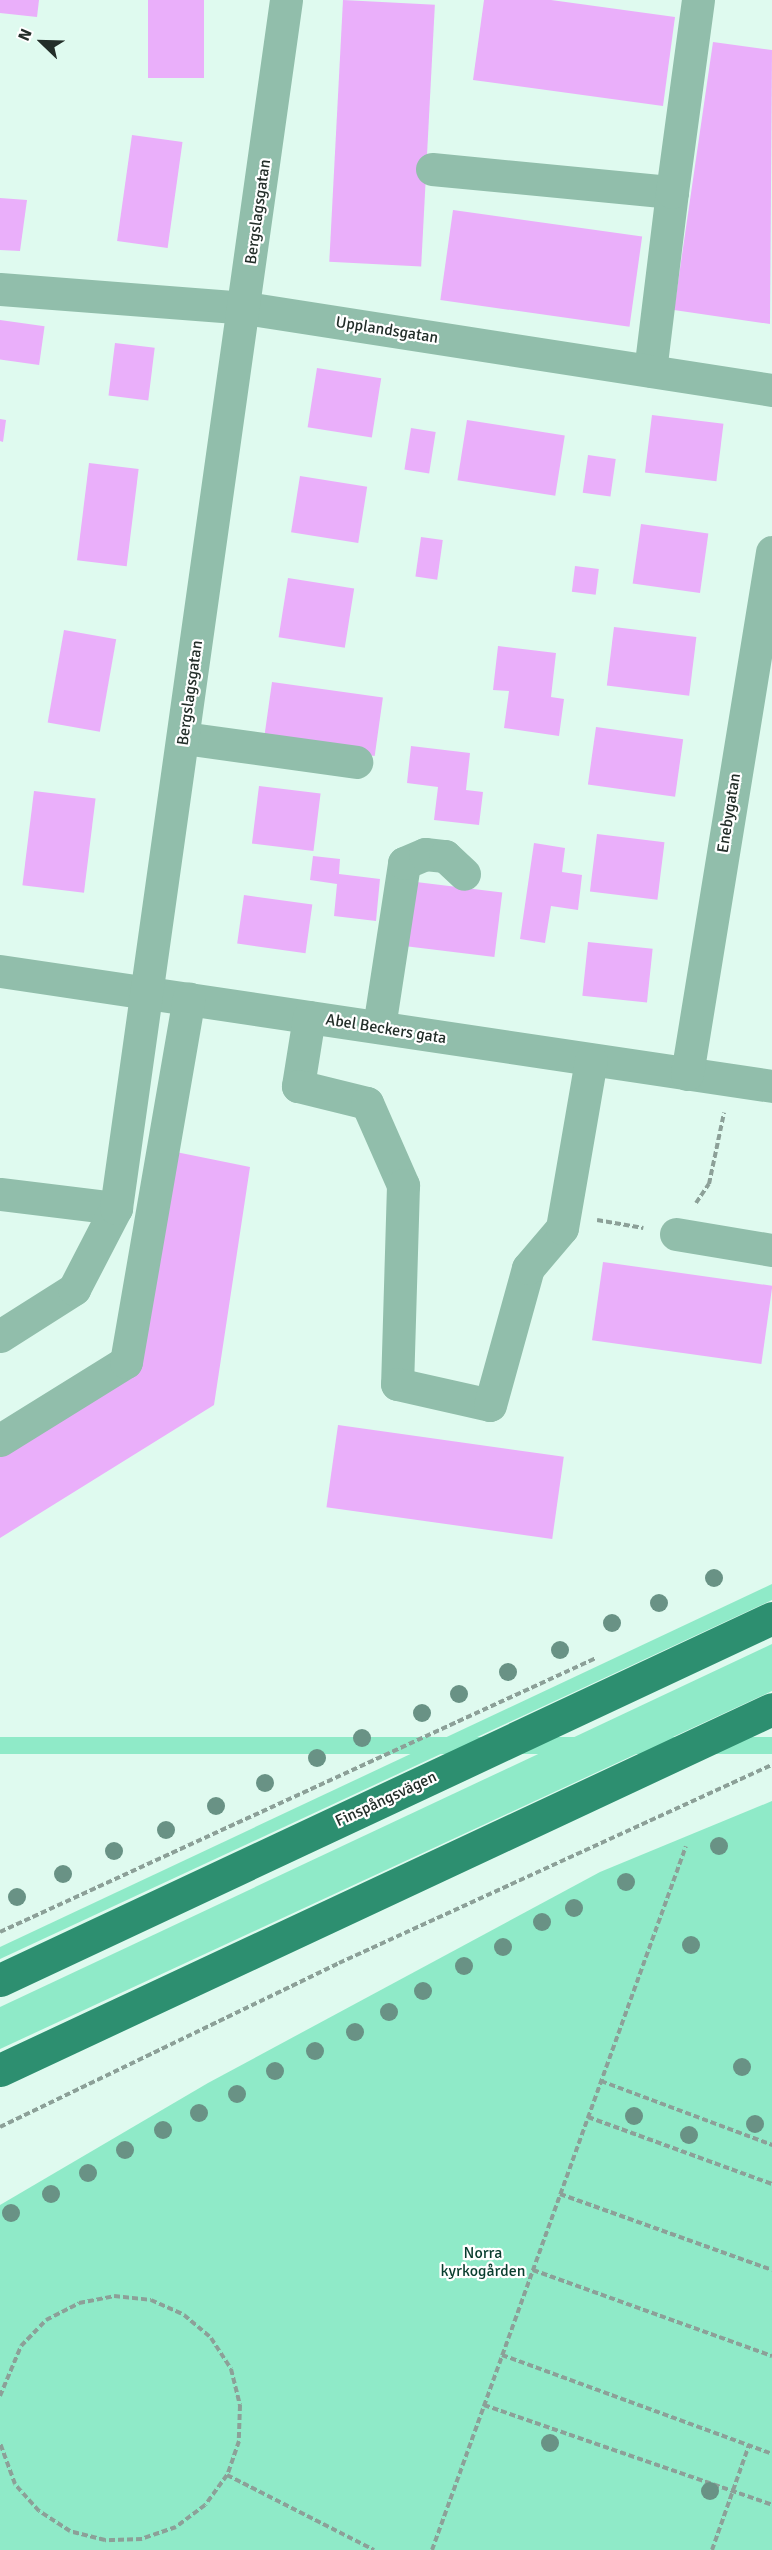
<!DOCTYPE html>
<meta charset="utf-8">
<style>
body{margin:0}
#map{position:relative;width:772px;height:2550px;overflow:hidden;background:#dffaef;font-family:Signika,sans-serif}
div>[style]{position:absolute}
.green>*{inset:0;background:#8feac8;transform-origin:0 0}
.building>*{inset:0;background:#eaaffa;transform-origin:0 0}
.path>*{height:4px;margin-top:-2px;transform-origin:0;background:repeating-linear-gradient(90deg,#8ca098 0 6px,transparent 0 9px)}
.minor>*{height:33px;margin:-16.5px;padding:0 16.5px;transform-origin:16.5px;border-radius:16.5px;background:#91beab}
.major>*{height:33px;margin:-16.5px;padding:0 16.5px;transform-origin:16.5px;border-radius:16.5px;background:#2d8f70}
.trees>*{width:18px;height:18px;margin:-9px;border-radius:50%;background:#699285}
span{translate:-50% -50%;white-space:nowrap;text-align:center;line-height:1.15;-webkit-text-stroke:4.5px #fff;paint-order:stroke}
.street-label{font-size:16px;color:#232e29}
.park-label{font-size:16px;color:#093d2e}
.north{position:absolute;left:12px;top:12px;width:60px;height:60px;-webkit-text-stroke:4px #fff;paint-order:stroke;rotate:293deg;font-size:16px;font-weight:700;line-height:24px;text-align:center;color:#232e29}
.north::after{content:'';display:block;margin:auto;width:21px;height:27px;background:#232e29;clip-path:polygon(50% 0,100% 100%,50% 72%,0 100%)}
</style>
<div id="map">
<div class="green">
<i style="clip-path:polygon(772px 1584px,772px 1600px,0 1959px,0 1947px)"></i>
<i style="clip-path:polygon(772px 1644px,772px 1691px,0 2049px,0 2007px)"></i>
<i style="left:772px;top:1737px;width:17px;height:853px;rotate:90deg"></i>
<i style="clip-path:polygon(772px 1801px,772px 2550px,0 2550px,0 2205px,208px 2083px,600px 1872px)"></i>
</div>
<div class="building">
<i style="clip-path:polygon(0 0,39px 0,37px 17px,0 13px)"></i>
<i style="left:148px;top:0;width:56px;height:78px"></i>
<i style="left:343px;top:0;width:92px;height:262px;rotate:3deg"></i>
<i style="clip-path:polygon(484px 0,551px 0,675px 17px,663px 106px,473px 80px)"></i>
<i style="clip-path:polygon(713px 42px,772px 50px,770px 324px,674px 310px)"></i>
<i style="left:132px;top:135px;width:51px;height:107px;rotate:8deg"></i>
<i style="clip-path:polygon(0 198px,27px 200px,20px 251px,0 250px)"></i>
<i style="left:453px;top:210px;width:191px;height:91px;rotate:8deg"></i>
<i style="left:0;top:320px;width:45px;height:39px;rotate:8deg"></i>
<i style="left:115px;top:343px;width:40px;height:53px;rotate:7deg"></i>
<i style="left:317px;top:368px;width:65px;height:60px;rotate:9deg"></i>
<i style="left:652px;top:415px;width:72px;height:58px;rotate:7deg"></i>
<i style="clip-path:polygon(0 419px,6px 420px,3px 442px,0 441px)"></i>
<i style="left:467px;top:420px;width:99px;height:61px;rotate:9deg"></i>
<i style="left:411px;top:428px;width:25px;height:42px;rotate:9deg"></i>
<i style="left:588px;top:455px;width:28px;height:38px;rotate:8deg"></i>
<i style="left:89px;top:463px;width:50px;height:98px;rotate:7deg"></i>
<i style="left:300px;top:476px;width:68px;height:57px;rotate:9deg"></i>
<i style="left:641px;top:524px;width:68px;height:60px;rotate:8deg"></i>
<i style="left:421px;top:537px;width:22px;height:40px;rotate:8deg"></i>
<i style="left:575px;top:566px;width:24px;height:26px;rotate:7deg"></i>
<i style="left:288px;top:578px;width:67px;height:60px;rotate:9deg"></i>
<i style="left:614px;top:627px;width:83px;height:59px;rotate:7deg"></i>
<i style="left:64px;top:630px;width:53px;height:94px;rotate:10deg"></i>
<i style="clip-path:polygon(498px 646px,556px 653px,551px 697px,564px 699px,559px 736px,504px 728px,509px 691px,493px 690px)"></i>
<i style="left:272px;top:682px;width:112px;height:59px;rotate:8deg"></i>
<i style="left:596px;top:727px;width:88px;height:58px;rotate:8deg"></i>
<i style="clip-path:polygon(411px 746px,470px 753px,466px 790px,483px 792px,479px 825px,434px 820px,438px 787px,407px 783px)"></i>
<i style="left:259px;top:786px;width:62px;height:58px;rotate:7deg"></i>
<i style="left:34px;top:791px;width:62px;height:95px;rotate:7deg"></i>
<i style="left:597px;top:834px;width:68px;height:58px;rotate:7deg"></i>
<i style="clip-path:polygon(534px 843px,565px 848px,562px 872px,582px 875px,578px 910px,551px 906px,545px 943px,520px 939px)"></i>
<i style="clip-path:polygon(313px 856px,340px 859px,339px 874px,380px 879px,376px 921px,334px 916px,337px 884px,310px 880px)"></i>
<i style="left:408px;top:881px;width:95px;height:65px;rotate:7deg"></i>
<i style="left:244px;top:895px;width:69px;height:49px;rotate:8deg"></i>
<i style="left:588px;top:942px;width:65px;height:54px;rotate:6deg"></i>
<i style="clip-path:polygon(176px 1152px,250px 1167px,214px 1405px,0 1538px,0 1451px,142px 1365px)"></i>
<i style="left:603px;top:1262px;width:171px;height:79px;rotate:8deg"></i>
<i style="left:338px;top:1425px;width:228px;height:83px;rotate:8deg"></i>
</div>
<div class="path">
<i style="left:696px;top:1203px;width:23px;rotate:-56deg"></i>
<i style="left:709px;top:1184px;width:73px;rotate:-78.1deg"></i>
<i style="left:597px;top:1220px;width:47px;rotate:9.9deg"></i>
<i style="left:0;top:1932px;width:656px;rotate:-24.69deg"></i>
<i style="left:601px;top:2081px;width:183px;rotate:20.5deg"></i>
<i style="left:588px;top:2117px;width:196px;rotate:20deg"></i>
<i style="left:0;top:2127px;width:377px;rotate:-25.8deg"></i>
<i style="left:339px;top:1963px;width:476px;rotate:-24.6deg"></i>
<i style="left:560px;top:2194px;width:225px;rotate:19.7deg"></i>
<i style="left:533px;top:2270px;width:254px;rotate:19.8deg"></i>
<i style="left:502px;top:2355px;width:288px;rotate:20.1deg"></i>
<i style="left:0;top:2396px;width:54px;rotate:-67.2deg"></i>
<i style="left:21px;top:2346px;width:36px;rotate:-46deg"></i>
<i style="left:46px;top:2320px;width:37px;rotate:-27deg"></i>
<i style="left:79px;top:2303px;width:36px;rotate:-11deg"></i>
<i style="left:114px;top:2296px;width:37px;rotate:6deg"></i>
<i style="left:151px;top:2300px;width:36px;rotate:24deg"></i>
<i style="left:184px;top:2315px;width:35px;rotate:40deg"></i>
<i style="left:211px;top:2338px;width:37px;rotate:57deg"></i>
<i style="left:231px;top:2369px;width:37px;rotate:76deg"></i>
<i style="left:240px;top:2405px;width:36px;rotate:92deg"></i>
<i style="left:239px;top:2441px;width:36px;rotate:109deg"></i>
<i style="left:227px;top:2475px;width:37px;rotate:126deg"></i>
<i style="left:205px;top:2505px;width:36px;rotate:143deg"></i>
<i style="left:176px;top:2527px;width:36px;rotate:161deg"></i>
<i style="left:142px;top:2539px;width:37px;rotate:178deg"></i>
<i style="left:105px;top:2540px;width:36px;rotate:-166deg"></i>
<i style="left:70px;top:2531px;width:37px;rotate:-147deg"></i>
<i style="left:39px;top:2511px;width:36px;rotate:-132deg"></i>
<i style="left:15px;top:2484px;width:44px;rotate:-110.1deg"></i>
<i style="left:484px;top:2405px;width:305px;rotate:19.1deg"></i>
<i style="left:227px;top:2475px;width:165px;rotate:27deg"></i>
<i style="left:432px;top:2550px;width:748px;rotate:-70.16deg"></i>
<i style="left:712px;top:2550px;width:111px;rotate:-70.6deg"></i>
</div>
<div class="minor">
<i style="left:432px;top:169px;width:241px;rotate:5.5deg"></i>
<i style="left:672px;top:192px;width:180px;rotate:97deg"></i>
<i style="left:672px;top:192px;width:194px;rotate:-82.3deg"></i>
<i style="left:0;top:289px;width:246px;rotate:4.4deg"></i>
<i style="left:245px;top:308px;width:533px;rotate:8.84deg"></i>
<i style="left:184px;top:738px;width:174px;rotate:7.9deg"></i>
<i style="left:0;top:971px;width:781px;rotate:8.47deg"></i>
<i style="left:309px;top:1017px;width:70px;rotate:99.1deg"></i>
<i style="left:298px;top:1086px;width:71px;rotate:13.8deg"></i>
<i style="left:367px;top:1103px;width:90px;rotate:66.3deg"></i>
<i style="left:403px;top:1185px;width:199px;rotate:91.7deg"></i>
<i style="left:397px;top:1384px;width:95px;rotate:12.7deg"></i>
<i style="left:490px;top:1405px;width:142px;rotate:-74.5deg"></i>
<i style="left:528px;top:1268px;width:52px;rotate:-49.6deg"></i>
<i style="left:562px;top:1228px;width:170px;rotate:-80.2deg"></i>
<i style="left:379px;top:1027px;width:166px;rotate:-81.3deg"></i>
<i style="left:404px;top:863px;width:23px;rotate:-23deg"></i>
<i style="left:425px;top:854px;width:20px;rotate:6deg"></i>
<i style="left:445px;top:856px;width:26px;rotate:43deg"></i>
<i style="left:687px;top:1074px;width:529px;rotate:-80.75deg"></i>
<i style="left:0;top:1194px;width:117px;rotate:6.9deg"></i>
<i style="left:676px;top:1234px;width:97px;rotate:9.5deg"></i>
<i style="left:0;top:1336px;width:88px;rotate:-32.4deg"></i>
<i style="left:74px;top:1289px;width:91px;rotate:-62.6deg"></i>
<i style="left:116px;top:1208px;width:1220px;rotate:-81.99deg"></i>
<i style="left:0;top:1440px;width:148px;rotate:-31.8deg"></i>
<i style="left:126px;top:1362px;width:369px;rotate:-80.2deg"></i>
</div>
<div class="major">
<i style="left:0;top:1980px;width:853px;rotate:-25.12deg"></i>
<i style="left:0;top:2070px;width:852px;rotate:-25.06deg"></i>
</div>
<div class="trees">
<i style="left:714px;top:1578px"></i>
<i style="left:659px;top:1603px"></i>
<i style="left:612px;top:1623px"></i>
<i style="left:560px;top:1650px"></i>
<i style="left:508px;top:1672px"></i>
<i style="left:459px;top:1694px"></i>
<i style="left:422px;top:1713px"></i>
<i style="left:362px;top:1738px"></i>
<i style="left:317px;top:1758px"></i>
<i style="left:265px;top:1783px"></i>
<i style="left:216px;top:1806px"></i>
<i style="left:166px;top:1830px"></i>
<i style="left:719px;top:1846px"></i>
<i style="left:114px;top:1851px"></i>
<i style="left:63px;top:1874px"></i>
<i style="left:626px;top:1882px"></i>
<i style="left:17px;top:1897px"></i>
<i style="left:574px;top:1908px"></i>
<i style="left:542px;top:1922px"></i>
<i style="left:691px;top:1945px"></i>
<i style="left:503px;top:1947px"></i>
<i style="left:464px;top:1966px"></i>
<i style="left:423px;top:1991px"></i>
<i style="left:389px;top:2012px"></i>
<i style="left:355px;top:2032px"></i>
<i style="left:315px;top:2051px"></i>
<i style="left:742px;top:2067px"></i>
<i style="left:275px;top:2071px"></i>
<i style="left:237px;top:2094px"></i>
<i style="left:199px;top:2113px"></i>
<i style="left:634px;top:2116px"></i>
<i style="left:755px;top:2124px"></i>
<i style="left:163px;top:2130px"></i>
<i style="left:689px;top:2135px"></i>
<i style="left:125px;top:2150px"></i>
<i style="left:88px;top:2173px"></i>
<i style="left:51px;top:2194px"></i>
<i style="left:11px;top:2213px"></i>
<i style="left:550px;top:2443px"></i>
<i style="left:710px;top:2491px"></i>
</div>
<div class="street-label">
<span style="left:258px;top:212px;rotate:-82deg">Bergslagsgatan</span>
<span style="left:387px;top:330px;rotate:9deg">Upplandsgatan</span>
<span style="left:190px;top:693px;rotate:-82deg">Bergslagsgatan</span>
<span style="left:729px;top:813px;rotate:-81deg">Enebygatan</span>
<span style="left:386px;top:1029px;rotate:9deg">Abel Beckers gata</span>
<span style="left:386px;top:1799px;rotate:-25deg">Finspångsvägen</span>
</div>
<div class="park-label">
<span style="left:483px;top:2262px">Norra<br>kyrkogården</span>
</div>
<div class="north">N</div>
</div>
